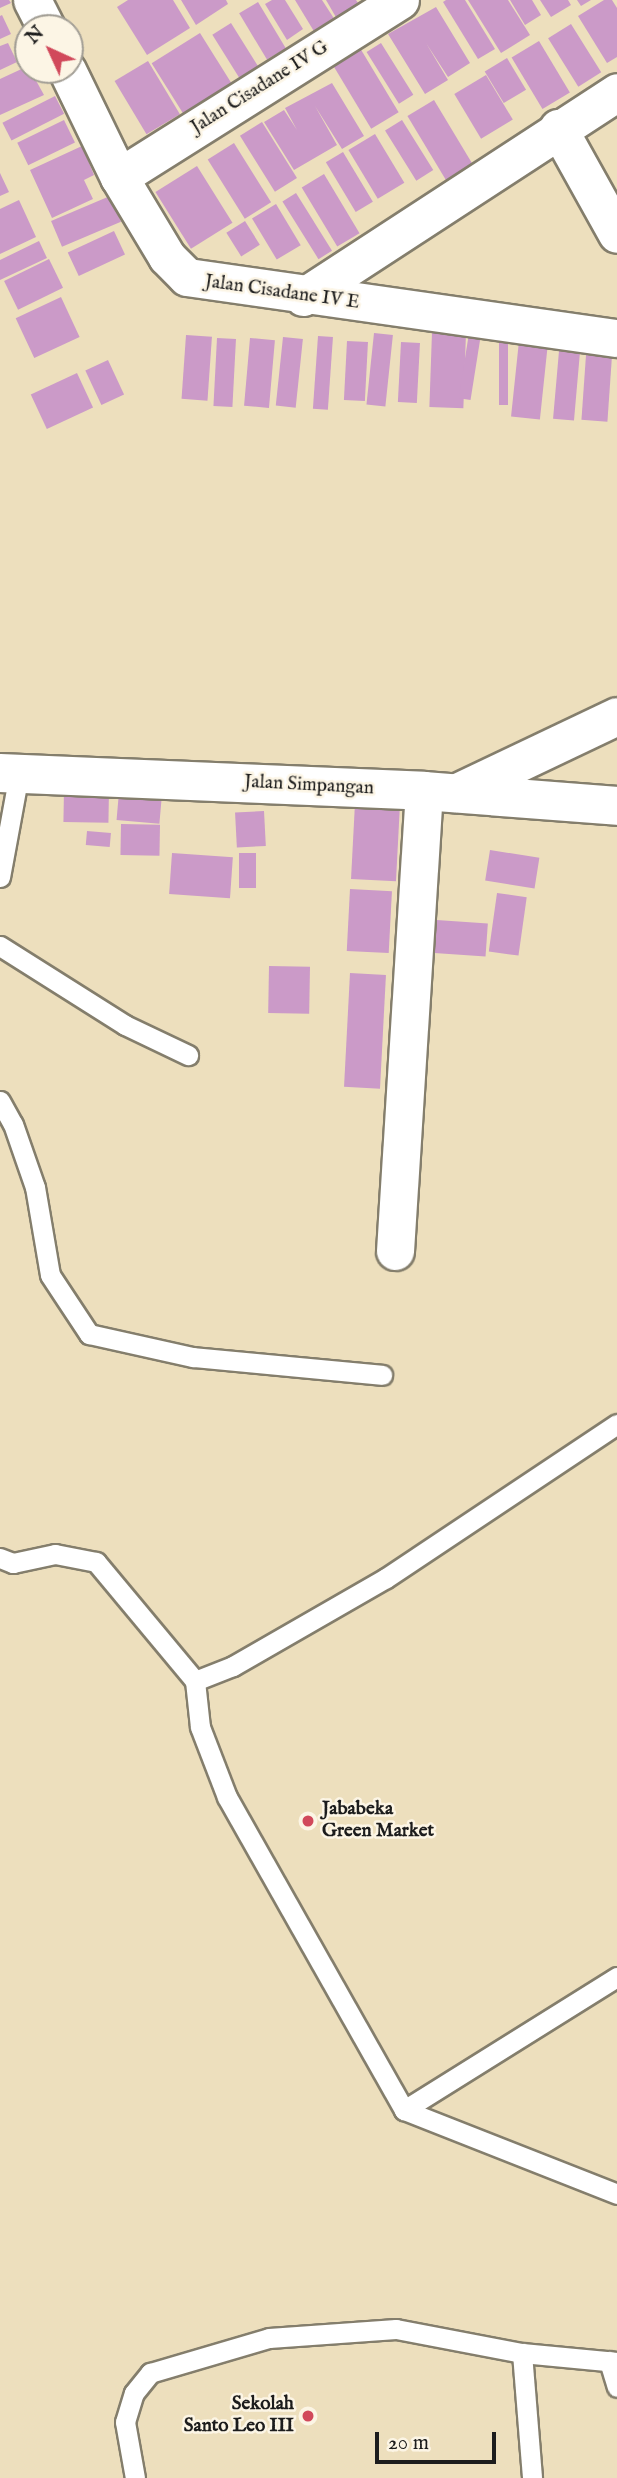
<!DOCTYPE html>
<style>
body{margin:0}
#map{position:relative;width:617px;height:2478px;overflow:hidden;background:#eddfbd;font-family:"IM FELL English",serif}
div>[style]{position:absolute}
.building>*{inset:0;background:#cb9ac8;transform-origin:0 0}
.roads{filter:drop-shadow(2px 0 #847e6c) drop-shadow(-2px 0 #847e6c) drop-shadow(0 2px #847e6c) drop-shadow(0 -2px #847e6c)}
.service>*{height:19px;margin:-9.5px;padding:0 9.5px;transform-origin:9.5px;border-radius:9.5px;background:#fff}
.minor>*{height:37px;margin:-18.5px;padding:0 18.5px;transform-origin:18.5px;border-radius:18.5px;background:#fff}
.tertiary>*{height:38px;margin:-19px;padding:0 19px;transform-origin:19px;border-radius:19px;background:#fff}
.dots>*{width:19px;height:19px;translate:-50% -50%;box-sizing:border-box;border:4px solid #fcf5e5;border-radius:50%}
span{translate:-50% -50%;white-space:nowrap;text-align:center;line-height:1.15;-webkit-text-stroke:5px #fcf5e5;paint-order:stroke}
.street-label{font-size:19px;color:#1c1c1c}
.poi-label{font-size:19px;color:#1c1c1c;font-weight:700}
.left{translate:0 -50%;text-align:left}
.right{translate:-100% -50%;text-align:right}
.north{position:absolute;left:14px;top:14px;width:70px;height:70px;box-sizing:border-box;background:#fcf5e5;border:2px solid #a29e95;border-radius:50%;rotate:315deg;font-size:19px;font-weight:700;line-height:28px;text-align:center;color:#1c1c1c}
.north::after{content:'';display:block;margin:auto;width:24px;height:32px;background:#d1495b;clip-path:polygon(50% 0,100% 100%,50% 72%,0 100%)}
.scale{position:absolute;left:375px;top:2432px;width:121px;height:32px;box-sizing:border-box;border:4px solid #1c1c1c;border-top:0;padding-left:9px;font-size:21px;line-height:24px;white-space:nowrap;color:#1c1c1c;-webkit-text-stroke:5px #fcf5e5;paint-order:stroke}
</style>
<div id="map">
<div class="building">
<i style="clip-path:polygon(0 0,9px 0,11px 3px,0 8px)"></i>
<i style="clip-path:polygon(128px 0,173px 0,190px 28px,147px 55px,117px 7px)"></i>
<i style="clip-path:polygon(181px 0,226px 0,228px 4px,196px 25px)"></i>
<i style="clip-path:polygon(272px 0,285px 0,303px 29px,287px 40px,265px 4px)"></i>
<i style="clip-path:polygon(295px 0,322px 0,335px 20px,315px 33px)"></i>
<i style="clip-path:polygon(326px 0,356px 0,360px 6px,337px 19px)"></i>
<i style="clip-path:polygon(446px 0,465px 0,495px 49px,478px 59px,443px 2px)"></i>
<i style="clip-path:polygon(468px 0,508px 0,530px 35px,501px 53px)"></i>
<i style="clip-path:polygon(510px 0,532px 0,541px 15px,525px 25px)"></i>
<i style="clip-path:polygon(540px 0,568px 0,571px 5px,551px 17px)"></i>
<i style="clip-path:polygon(577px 0,591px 0,581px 6px)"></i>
<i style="clip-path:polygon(604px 0,612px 0,617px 8px,617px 57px,607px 63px,578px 16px)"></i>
<i style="left:258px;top:2px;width:54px;height:22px;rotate:59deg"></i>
<i style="clip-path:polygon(436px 7px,470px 63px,448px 77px,426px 43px,448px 80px,425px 94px,388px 34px)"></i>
<i style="clip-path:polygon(2px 15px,11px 34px,0 39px,0 16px)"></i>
<i style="left:231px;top:23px;width:51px;height:22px;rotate:58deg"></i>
<i style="left:571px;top:24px;width:57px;height:27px;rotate:58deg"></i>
<i style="left:200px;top:33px;width:65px;height:57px;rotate:58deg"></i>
<i style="left:539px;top:41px;width:60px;height:32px;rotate:59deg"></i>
<i style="clip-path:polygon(8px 43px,17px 62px,0 70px,0 46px)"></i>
<i style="left:381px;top:43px;width:61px;height:17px;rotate:58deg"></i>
<i style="left:360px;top:48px;width:75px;height:32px;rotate:59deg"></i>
<i style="left:507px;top:58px;width:37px;height:26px;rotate:59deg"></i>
<i style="left:148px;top:61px;width:62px;height:39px;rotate:59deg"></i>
<i style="clip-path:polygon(28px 66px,44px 95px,0 115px,0 79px)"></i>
<i style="left:486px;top:75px;width:52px;height:37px;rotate:59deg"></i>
<i style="clip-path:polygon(332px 83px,364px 136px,342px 149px,315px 106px,337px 145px,294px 170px,264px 122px,284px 110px,297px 130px,285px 108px)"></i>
<i style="left:55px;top:96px;width:20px;height:59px;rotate:63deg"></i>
<i style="left:434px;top:100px;width:75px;height:31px;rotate:59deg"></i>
<i style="left:64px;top:120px;width:25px;height:52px;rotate:64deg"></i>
<i style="left:402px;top:120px;width:59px;height:20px;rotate:58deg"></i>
<i style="left:262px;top:122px;width:66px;height:26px;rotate:58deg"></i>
<i style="left:375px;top:134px;width:57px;height:31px;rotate:59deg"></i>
<i style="left:234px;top:143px;width:70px;height:31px;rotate:58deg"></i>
<i style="clip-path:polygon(82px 146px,94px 175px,84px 180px,93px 199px,52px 218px,30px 170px)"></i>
<i style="left:343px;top:152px;width:58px;height:20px;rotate:59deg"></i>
<i style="left:197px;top:166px;width:67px;height:49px;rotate:58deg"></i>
<i style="clip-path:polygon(0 173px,9px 192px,0 196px)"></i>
<i style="left:324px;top:174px;width:69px;height:26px;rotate:59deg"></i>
<i style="left:296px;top:193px;width:68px;height:16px;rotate:58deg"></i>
<i style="left:110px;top:196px;width:28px;height:64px;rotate:67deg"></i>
<i style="clip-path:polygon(19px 200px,36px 237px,0 254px,0 209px)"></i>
<i style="left:276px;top:204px;width:48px;height:28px;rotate:59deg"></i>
<i style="left:245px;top:221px;width:28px;height:22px;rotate:58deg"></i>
<i style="left:114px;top:231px;width:26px;height:51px;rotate:65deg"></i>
<i style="clip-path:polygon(39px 241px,47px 258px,0 280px,0 260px)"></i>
<i style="left:49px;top:259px;width:32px;height:50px;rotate:64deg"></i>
<i style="left:61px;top:297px;width:44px;height:50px;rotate:65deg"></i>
<i style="left:432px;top:332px;width:34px;height:75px;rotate:2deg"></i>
<i style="left:374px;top:333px;width:19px;height:72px;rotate:6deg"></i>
<i style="left:469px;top:333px;width:12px;height:66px;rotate:9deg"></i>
<i style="left:186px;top:335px;width:26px;height:64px;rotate:4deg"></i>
<i style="left:318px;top:336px;width:15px;height:73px;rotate:4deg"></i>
<i style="left:499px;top:336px;width:9px;height:69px"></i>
<i style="left:283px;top:337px;width:20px;height:69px;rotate:6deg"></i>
<i style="left:217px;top:338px;width:19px;height:68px;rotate:3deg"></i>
<i style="left:250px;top:338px;width:25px;height:68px;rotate:5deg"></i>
<i style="left:347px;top:341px;width:21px;height:59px;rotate:3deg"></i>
<i style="left:519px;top:341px;width:29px;height:76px;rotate:6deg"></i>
<i style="left:401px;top:342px;width:19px;height:60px;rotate:3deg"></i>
<i style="left:559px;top:351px;width:21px;height:68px;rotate:5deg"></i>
<i style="left:586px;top:355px;width:26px;height:65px;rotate:4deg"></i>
<i style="left:108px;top:360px;width:38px;height:25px;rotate:65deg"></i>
<i style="left:77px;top:373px;width:38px;height:51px;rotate:65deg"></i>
<i style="left:64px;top:789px;width:45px;height:33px;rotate:1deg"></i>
<i style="left:119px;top:792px;width:43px;height:28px;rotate:5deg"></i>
<i style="left:355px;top:803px;width:45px;height:76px;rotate:3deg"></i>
<i style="left:264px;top:811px;width:35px;height:29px;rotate:87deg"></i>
<i style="left:121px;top:824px;width:39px;height:31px;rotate:1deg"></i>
<i style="left:87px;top:831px;width:24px;height:14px;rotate:5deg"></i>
<i style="left:490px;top:850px;width:50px;height:31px;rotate:9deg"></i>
<i style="left:172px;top:853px;width:61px;height:41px;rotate:4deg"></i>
<i style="left:239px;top:853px;width:17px;height:35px"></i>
<i style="left:350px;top:889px;width:42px;height:62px;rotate:3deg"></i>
<i style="left:497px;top:893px;width:30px;height:59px;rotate:8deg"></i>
<i style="left:422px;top:919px;width:66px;height:33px;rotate:4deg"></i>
<i style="left:269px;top:966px;width:41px;height:47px;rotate:1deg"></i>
<i style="left:350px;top:973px;width:36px;height:114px;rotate:3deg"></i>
</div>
<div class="roads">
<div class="service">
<i style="left:0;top:877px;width:106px;rotate:-79.6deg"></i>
<i style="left:0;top:946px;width:148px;rotate:32.3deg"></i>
<i style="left:125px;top:1025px;width:70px;rotate:25.5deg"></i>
<i style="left:0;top:1101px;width:26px;rotate:61deg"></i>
<i style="left:13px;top:1124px;width:67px;rotate:70.8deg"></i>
<i style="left:35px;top:1187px;width:89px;rotate:80.3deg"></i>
<i style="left:50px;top:1275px;width:71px;rotate:56.5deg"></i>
<i style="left:89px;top:1334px;width:107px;rotate:12.5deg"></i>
<i style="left:193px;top:1357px;width:190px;rotate:5.4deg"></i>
<i style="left:617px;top:1424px;width:278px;rotate:146.3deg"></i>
<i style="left:386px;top:1578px;width:177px;rotate:150.1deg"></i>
<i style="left:233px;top:1666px;width:41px;rotate:158.5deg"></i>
<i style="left:195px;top:1681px;width:46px;rotate:83.8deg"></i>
<i style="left:200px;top:1727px;width:75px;rotate:68.9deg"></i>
<i style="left:227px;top:1797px;width:360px;rotate:60.5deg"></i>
<i style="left:404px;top:2110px;width:229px;rotate:21.5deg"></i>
<i style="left:0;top:1558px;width:14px;rotate:21deg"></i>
<i style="left:13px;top:1563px;width:43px;rotate:-12.1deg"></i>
<i style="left:55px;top:1554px;width:42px;rotate:11deg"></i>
<i style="left:96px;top:1562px;width:155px;rotate:50.2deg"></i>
<i style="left:404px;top:2110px;width:251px;rotate:-32deg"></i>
<i style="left:522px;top:2353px;width:125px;rotate:85.4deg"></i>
<i style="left:609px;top:2361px;width:27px;rotate:73deg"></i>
<i style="left:135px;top:2478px;width:57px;rotate:-100.1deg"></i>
<i style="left:125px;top:2422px;width:30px;rotate:-73deg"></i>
<i style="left:134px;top:2393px;width:26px;rotate:-51deg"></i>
<i style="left:150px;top:2373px;width:124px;rotate:-16.4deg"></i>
<i style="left:269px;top:2338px;width:127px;rotate:-4.1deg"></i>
<i style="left:396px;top:2329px;width:128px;rotate:10.8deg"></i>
<i style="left:522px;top:2353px;width:95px;rotate:5.4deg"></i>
</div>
<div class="minor">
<i style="left:32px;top:0;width:31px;rotate:63deg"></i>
<i style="left:67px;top:70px;width:119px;rotate:64.1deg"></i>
<i style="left:119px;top:177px;width:93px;rotate:59deg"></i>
<i style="left:167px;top:257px;width:28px;rotate:45deg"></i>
<i style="left:187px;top:277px;width:434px;rotate:8.1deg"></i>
<i style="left:558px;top:128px;width:121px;rotate:60.9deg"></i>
<i style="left:119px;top:177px;width:332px;rotate:-32.2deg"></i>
<i style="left:303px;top:297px;width:375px;rotate:-33.1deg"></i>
<i style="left:455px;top:793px;width:179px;rotate:-25.4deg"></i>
<i style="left:395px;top:1251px;width:461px;rotate:-86.4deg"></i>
</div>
<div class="tertiary">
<i style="left:0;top:773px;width:424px;rotate:2.4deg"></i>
<i style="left:424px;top:791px;width:194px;rotate:4.4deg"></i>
</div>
</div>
<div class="dots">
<i style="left:308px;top:1821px;background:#d1495b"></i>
<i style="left:308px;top:2416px;background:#d1495b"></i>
</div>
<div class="street-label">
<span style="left:260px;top:88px;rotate:-32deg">Jalan Cisadane IV G</span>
<span style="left:282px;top:293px;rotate:8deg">Jalan Cisadane IV E</span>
<span style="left:309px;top:786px;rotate:3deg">Jalan Simpangan</span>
</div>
<div class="poi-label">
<span class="left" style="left:322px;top:1821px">Jababeka<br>Green Market</span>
<span class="right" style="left:294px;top:2416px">Sekolah<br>Santo Leo III</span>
</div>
<div class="north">N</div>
<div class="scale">20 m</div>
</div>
